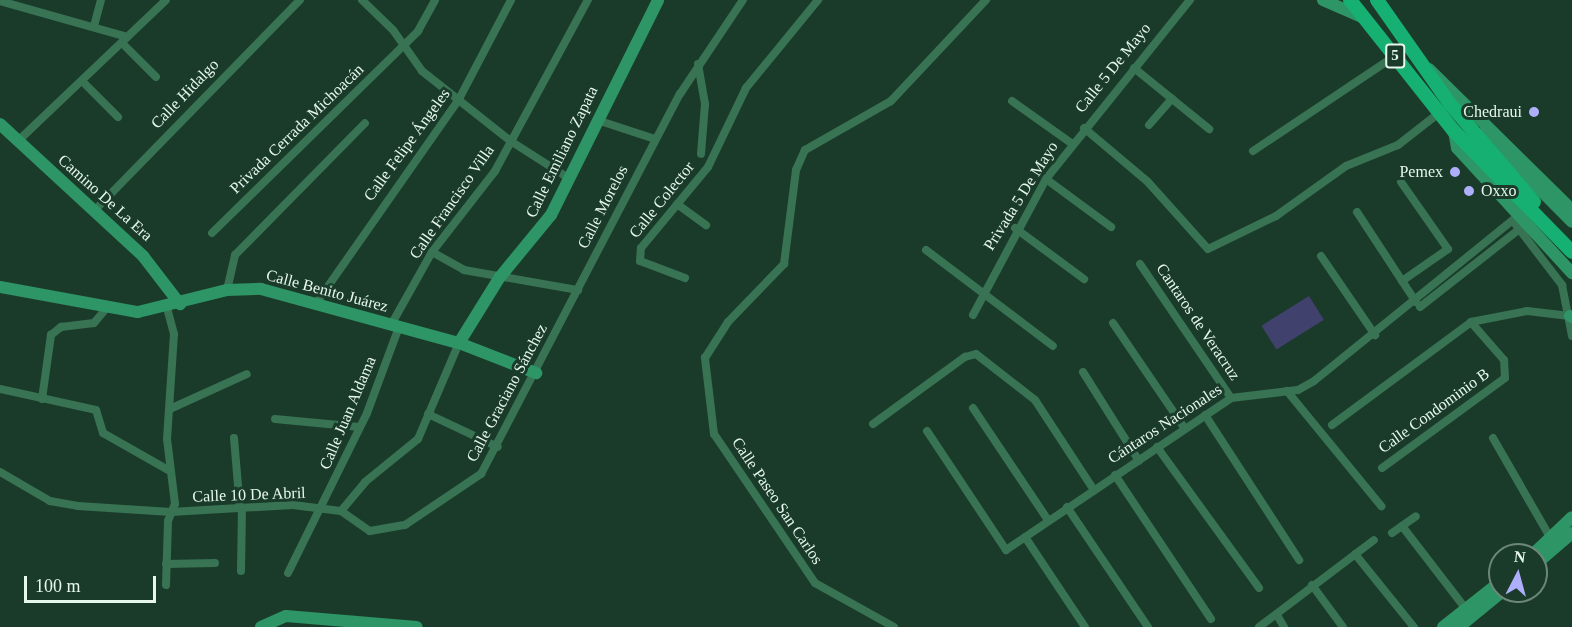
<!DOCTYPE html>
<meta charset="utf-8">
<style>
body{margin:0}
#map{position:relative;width:1572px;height:627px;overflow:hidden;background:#1b3b2a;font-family:Georgia,serif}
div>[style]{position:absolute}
.green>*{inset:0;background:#41416e;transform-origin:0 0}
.street>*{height:8px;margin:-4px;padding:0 4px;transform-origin:4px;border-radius:4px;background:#387354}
.secondary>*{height:12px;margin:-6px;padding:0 6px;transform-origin:6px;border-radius:6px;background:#2e9566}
.primary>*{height:14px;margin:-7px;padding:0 7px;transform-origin:7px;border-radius:7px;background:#17b073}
.dots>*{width:16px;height:16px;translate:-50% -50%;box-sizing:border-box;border:3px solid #1b3b2a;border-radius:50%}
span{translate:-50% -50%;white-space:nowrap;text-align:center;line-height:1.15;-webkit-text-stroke:6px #1b3b2a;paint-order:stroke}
.shield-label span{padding:2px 4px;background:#1b3b2a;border:2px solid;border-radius:4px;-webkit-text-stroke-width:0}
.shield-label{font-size:15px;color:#e6f8ed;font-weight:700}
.street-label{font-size:16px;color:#e6f8ed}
.poi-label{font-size:16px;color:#e6f8ed}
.right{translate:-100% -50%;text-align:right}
.left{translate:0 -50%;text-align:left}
.north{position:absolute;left:1488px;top:543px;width:60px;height:60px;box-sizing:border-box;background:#1b3b2a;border:2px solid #6c8778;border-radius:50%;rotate:6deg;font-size:16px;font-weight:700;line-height:24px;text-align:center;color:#e6f8ed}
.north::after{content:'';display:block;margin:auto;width:21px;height:27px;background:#adaffb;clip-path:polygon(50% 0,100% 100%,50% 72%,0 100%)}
.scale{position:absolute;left:24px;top:576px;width:132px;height:27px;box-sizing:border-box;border:3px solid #e6f8ed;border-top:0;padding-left:8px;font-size:18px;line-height:21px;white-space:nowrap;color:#e6f8ed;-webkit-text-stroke:4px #1b3b2a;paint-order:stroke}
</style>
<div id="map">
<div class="green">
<i style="left:1309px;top:296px;width:28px;height:56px;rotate:58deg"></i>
</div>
<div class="street">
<i style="left:362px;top:0;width:43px;rotate:44.1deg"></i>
<i style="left:393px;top:30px;width:50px;rotate:54.7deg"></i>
<i style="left:422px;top:71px;width:115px;rotate:38.3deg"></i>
<i style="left:512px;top:142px;width:69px;rotate:32.5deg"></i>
<i style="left:0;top:1px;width:132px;rotate:15.8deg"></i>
<i style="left:94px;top:26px;width:27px;rotate:-75deg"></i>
<i style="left:122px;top:43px;width:48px;rotate:45deg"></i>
<i style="left:698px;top:64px;width:41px;rotate:80.1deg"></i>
<i style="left:705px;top:104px;width:50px;rotate:94.6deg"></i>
<i style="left:1134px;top:68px;width:97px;rotate:39.1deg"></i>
<i style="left:82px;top:81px;width:51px;rotate:45deg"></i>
<i style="left:1012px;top:101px;width:72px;rotate:35.4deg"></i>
<i style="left:597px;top:120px;width:61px;rotate:18.1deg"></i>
<i style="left:1149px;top:125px;width:35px;rotate:-49deg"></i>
<i style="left:1084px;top:128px;width:82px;rotate:40.1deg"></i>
<i style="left:1147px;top:181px;width:91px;rotate:48.1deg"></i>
<i style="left:1208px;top:249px;width:76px;rotate:-25.9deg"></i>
<i style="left:1276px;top:216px;width:86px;rotate:-35.5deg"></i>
<i style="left:1346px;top:166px;width:56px;rotate:-22deg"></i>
<i style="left:1398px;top:145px;width:52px;rotate:-38deg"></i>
<i style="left:18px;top:141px;width:204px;rotate:-43.6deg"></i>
<i style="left:1253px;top:151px;width:171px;rotate:-33.8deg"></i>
<i style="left:1046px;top:179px;width:81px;rotate:36.4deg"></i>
<i style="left:1401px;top:182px;width:82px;rotate:55deg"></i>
<i style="left:1448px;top:249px;width:56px;rotate:145.2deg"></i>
<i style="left:677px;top:204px;width:36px;rotate:36deg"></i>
<i style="left:93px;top:212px;width:296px;rotate:-45.7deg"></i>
<i style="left:1357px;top:212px;width:108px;rotate:56.8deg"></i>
<i style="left:1516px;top:225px;width:76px;rotate:52.5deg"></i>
<i style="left:1562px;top:285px;width:52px;rotate:78.9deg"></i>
<i style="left:1015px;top:228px;width:86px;rotate:36.5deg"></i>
<i style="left:212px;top:233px;width:289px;rotate:-44.4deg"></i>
<i style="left:418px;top:31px;width:35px;rotate:-61deg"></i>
<i style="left:926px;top:250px;width:159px;rotate:37.1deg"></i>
<i style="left:432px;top:252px;width:37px;rotate:29deg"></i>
<i style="left:464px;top:270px;width:116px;rotate:10deg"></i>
<i style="left:1321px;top:256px;width:96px;rotate:55.6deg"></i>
<i style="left:1140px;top:264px;width:162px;rotate:55.8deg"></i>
<i style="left:685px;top:278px;width:48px;rotate:-159.3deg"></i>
<i style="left:640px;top:261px;width:13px;rotate:-86deg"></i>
<i style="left:641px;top:248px;width:105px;rotate:-50.4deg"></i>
<i style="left:708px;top:167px;width:88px;rotate:-64.3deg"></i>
<i style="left:746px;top:88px;width:114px;rotate:-50.7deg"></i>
<i style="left:227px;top:290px;width:36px;rotate:-77deg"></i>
<i style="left:235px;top:255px;width:185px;rotate:-45.4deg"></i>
<i style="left:317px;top:302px;width:246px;rotate:-55deg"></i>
<i style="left:458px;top:101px;width:114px;rotate:-62.3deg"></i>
<i style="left:1420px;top:307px;width:136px;rotate:-38.1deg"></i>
<i style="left:973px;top:315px;width:154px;rotate:-61.8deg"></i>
<i style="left:1046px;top:179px;width:230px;rotate:-51.2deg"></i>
<i style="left:1113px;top:323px;width:128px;rotate:55.8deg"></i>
<i style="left:391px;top:325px;width:84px;rotate:-60.7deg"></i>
<i style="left:432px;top:252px;width:103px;rotate:-52.1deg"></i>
<i style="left:495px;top:171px;width:195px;rotate:-61.5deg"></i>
<i style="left:1083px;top:372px;width:105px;rotate:57.8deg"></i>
<i style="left:0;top:389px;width:98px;rotate:12.3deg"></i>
<i style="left:96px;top:410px;width:24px;rotate:73deg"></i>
<i style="left:103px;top:433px;width:77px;rotate:29.6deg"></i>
<i style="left:1287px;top:391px;width:149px;rotate:50.7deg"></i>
<i style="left:42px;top:399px;width:65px;rotate:-82deg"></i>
<i style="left:51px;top:335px;width:13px;rotate:-39deg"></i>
<i style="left:61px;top:327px;width:33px;rotate:-7deg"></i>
<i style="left:94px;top:323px;width:17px;rotate:-50deg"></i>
<i style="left:172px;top:408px;width:82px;rotate:-24.4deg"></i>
<i style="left:973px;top:408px;width:135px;rotate:56.2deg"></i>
<i style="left:428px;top:414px;width:77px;rotate:25.2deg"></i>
<i style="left:1205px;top:415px;width:173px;rotate:57deg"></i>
<i style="left:275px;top:419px;width:85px;rotate:5.4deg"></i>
<i style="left:873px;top:424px;width:114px;rotate:-36.1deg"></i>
<i style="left:965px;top:357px;width:11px;rotate:-15deg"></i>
<i style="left:976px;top:354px;width:75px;rotate:37.9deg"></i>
<i style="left:1035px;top:400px;width:108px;rotate:56.8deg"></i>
<i style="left:1332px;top:425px;width:173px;rotate:-36.5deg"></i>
<i style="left:1471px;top:322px;width:57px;rotate:-11.1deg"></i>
<i style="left:1527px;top:311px;width:43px;rotate:6.6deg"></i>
<i style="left:927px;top:431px;width:143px;rotate:56.4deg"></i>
<i style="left:1006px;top:550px;width:272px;rotate:-34deg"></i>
<i style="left:1231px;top:398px;width:67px;rotate:-6.8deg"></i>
<i style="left:1298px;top:390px;width:18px;rotate:-29deg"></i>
<i style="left:1314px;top:381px;width:264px;rotate:-39deg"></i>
<i style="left:234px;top:438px;width:71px;rotate:85.2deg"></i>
<i style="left:1493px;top:438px;width:116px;rotate:60.1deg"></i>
<i style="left:1157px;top:447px;width:174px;rotate:54.1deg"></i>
<i style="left:1382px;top:468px;width:152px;rotate:-36.2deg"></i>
<i style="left:1505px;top:378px;width:18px;rotate:-93deg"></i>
<i style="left:1504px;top:360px;width:50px;rotate:-131deg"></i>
<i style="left:0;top:472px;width:58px;rotate:30.1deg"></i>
<i style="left:50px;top:501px;width:28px;rotate:10deg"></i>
<i style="left:78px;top:506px;width:93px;rotate:3.7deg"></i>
<i style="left:171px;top:512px;width:122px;rotate:-3.3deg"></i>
<i style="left:293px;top:505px;width:48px;rotate:7.1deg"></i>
<i style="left:341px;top:511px;width:35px;rotate:35deg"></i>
<i style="left:370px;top:531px;width:36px;rotate:-10deg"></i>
<i style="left:405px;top:525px;width:92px;rotate:-33.9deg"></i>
<i style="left:481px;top:474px;width:429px;rotate:-62.4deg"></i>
<i style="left:680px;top:94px;width:113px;rotate:-56.2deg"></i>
<i style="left:1115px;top:475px;width:173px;rotate:56.3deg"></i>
<i style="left:1067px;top:507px;width:145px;rotate:56deg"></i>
<i style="left:341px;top:511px;width:38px;rotate:-50deg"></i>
<i style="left:365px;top:482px;width:68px;rotate:-39.1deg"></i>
<i style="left:418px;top:439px;width:104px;rotate:-66.9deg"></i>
<i style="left:1402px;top:526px;width:105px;rotate:52.4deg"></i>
<i style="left:1392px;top:533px;width:29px;rotate:-35deg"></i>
<i style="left:1025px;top:537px;width:108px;rotate:56.3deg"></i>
<i style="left:1355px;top:554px;width:94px;rotate:51.1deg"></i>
<i style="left:166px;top:564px;width:49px;rotate:-1.2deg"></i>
<i style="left:241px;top:571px;width:63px;rotate:-89.1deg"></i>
<i style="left:288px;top:573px;width:178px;rotate:-63.7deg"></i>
<i style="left:367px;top:413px;width:92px;rotate:-69.6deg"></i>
<i style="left:166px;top:585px;width:64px;rotate:-88.2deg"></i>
<i style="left:168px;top:521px;width:18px;rotate:-68deg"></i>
<i style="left:175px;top:504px;width:65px;rotate:-97deg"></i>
<i style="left:167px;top:439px;width:105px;rotate:-86.2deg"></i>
<i style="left:174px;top:334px;width:28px;rotate:-105deg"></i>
<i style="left:1312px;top:585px;width:52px;rotate:53.6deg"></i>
<i style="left:1277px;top:615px;width:14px;rotate:60deg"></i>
<i style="left:894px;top:627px;width:90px;rotate:-150.9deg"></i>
<i style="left:815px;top:583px;width:180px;rotate:-124.1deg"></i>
<i style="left:714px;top:434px;width:77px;rotate:-96.8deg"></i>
<i style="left:705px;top:358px;width:43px;rotate:-57.4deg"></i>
<i style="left:728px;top:322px;width:81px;rotate:-46deg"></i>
<i style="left:784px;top:264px;width:95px;rotate:-82.7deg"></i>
<i style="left:796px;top:170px;width:22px;rotate:-66deg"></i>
<i style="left:805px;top:150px;width:99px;rotate:-29.7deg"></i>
<i style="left:891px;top:101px;width:139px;rotate:-46.8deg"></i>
<i style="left:1259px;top:627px;width:144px;rotate:-37.1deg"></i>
</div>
<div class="secondary">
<i style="left:1323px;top:0;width:43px;rotate:23.6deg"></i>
<i style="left:1429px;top:69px;width:201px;rotate:44.6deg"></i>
<i style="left:0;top:124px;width:195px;rotate:42.7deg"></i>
<i style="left:143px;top:256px;width:61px;rotate:52.4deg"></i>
<i style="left:1454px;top:131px;width:17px;rotate:80deg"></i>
<i style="left:1457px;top:148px;width:170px;rotate:47.4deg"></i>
<i style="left:1484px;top:133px;width:125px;rotate:45.3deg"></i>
<i style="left:0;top:287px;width:140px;rotate:10.3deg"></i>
<i style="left:138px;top:312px;width:92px;rotate:-13.9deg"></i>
<i style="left:227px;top:290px;width:34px;rotate:-2deg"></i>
<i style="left:261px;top:289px;width:205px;rotate:15.3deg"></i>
<i style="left:459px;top:343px;width:83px;rotate:21.3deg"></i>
<i style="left:1570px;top:316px;width:2px;rotate:27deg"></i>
<i style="left:459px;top:343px;width:78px;rotate:-58.2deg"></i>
<i style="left:500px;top:277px;width:80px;rotate:-50.6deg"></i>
<i style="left:551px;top:215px;width:240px;rotate:-63.5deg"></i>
<i style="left:1532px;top:555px;width:55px;rotate:-43.5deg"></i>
<i style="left:1536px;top:564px;width:48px;rotate:-40.7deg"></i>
<i style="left:261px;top:627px;width:27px;rotate:-24deg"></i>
<i style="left:286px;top:616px;width:131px;rotate:4.8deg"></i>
<i style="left:1443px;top:627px;width:73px;rotate:-38.3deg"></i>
<i style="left:1459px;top:627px;width:57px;rotate:-39.3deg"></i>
</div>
<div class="primary">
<i style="left:1350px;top:0;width:167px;rotate:51.6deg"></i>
<i style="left:1454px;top:131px;width:169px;rotate:45.7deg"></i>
<i style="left:1377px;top:0;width:127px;rotate:54.9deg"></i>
<i style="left:1450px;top:104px;width:129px;rotate:49.4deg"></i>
</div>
<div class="dots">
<i style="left:1534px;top:112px;background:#adaffb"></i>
<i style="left:1455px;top:172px;background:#adaffb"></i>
<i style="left:1469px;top:191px;background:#adaffb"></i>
</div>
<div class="shield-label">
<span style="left:1395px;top:56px">5</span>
</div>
<div class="street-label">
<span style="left:1113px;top:68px;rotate:-51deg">Calle 5 De Mayo</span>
<span style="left:185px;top:94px;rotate:-46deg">Calle Hidalgo</span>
<span style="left:297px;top:129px;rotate:-44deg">Privada Cerrada Michoacán</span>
<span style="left:407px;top:145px;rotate:-54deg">Calle Felipe Ángeles</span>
<span style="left:562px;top:152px;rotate:-64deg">Calle Emiliano Zapata</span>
<span style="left:1021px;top:196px;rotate:-58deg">Privada 5 De Mayo</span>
<span style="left:105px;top:198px;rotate:42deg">Camino De La Era</span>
<span style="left:662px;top:200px;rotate:-51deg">Calle Colector</span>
<span style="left:452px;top:202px;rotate:-55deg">Calle Francisco Villa</span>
<span style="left:603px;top:207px;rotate:-63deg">Calle Morelos</span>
<span style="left:327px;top:291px;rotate:15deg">Calle Benito Juárez</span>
<span style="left:1198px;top:322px;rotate:56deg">Cantaros de Veracruz</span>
<span style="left:507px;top:393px;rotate:-62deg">Calle Graciano Sánchez</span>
<span style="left:1434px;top:411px;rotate:-36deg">Calle Condominio B</span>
<span style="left:348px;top:413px;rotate:-67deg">Calle Juan Aldama</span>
<span style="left:1165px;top:424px;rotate:-33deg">Cántaros Nacionales</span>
<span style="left:249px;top:495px;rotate:-2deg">Calle 10 De Abril</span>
<span style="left:777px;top:501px;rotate:56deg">Calle Paseo San Carlos</span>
</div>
<div class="poi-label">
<span class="right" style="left:1522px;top:112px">Chedraui</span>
<span class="right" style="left:1443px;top:172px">Pemex</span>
<span class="left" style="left:1481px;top:191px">Oxxo</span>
</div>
<div class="north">N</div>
<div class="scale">100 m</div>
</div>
